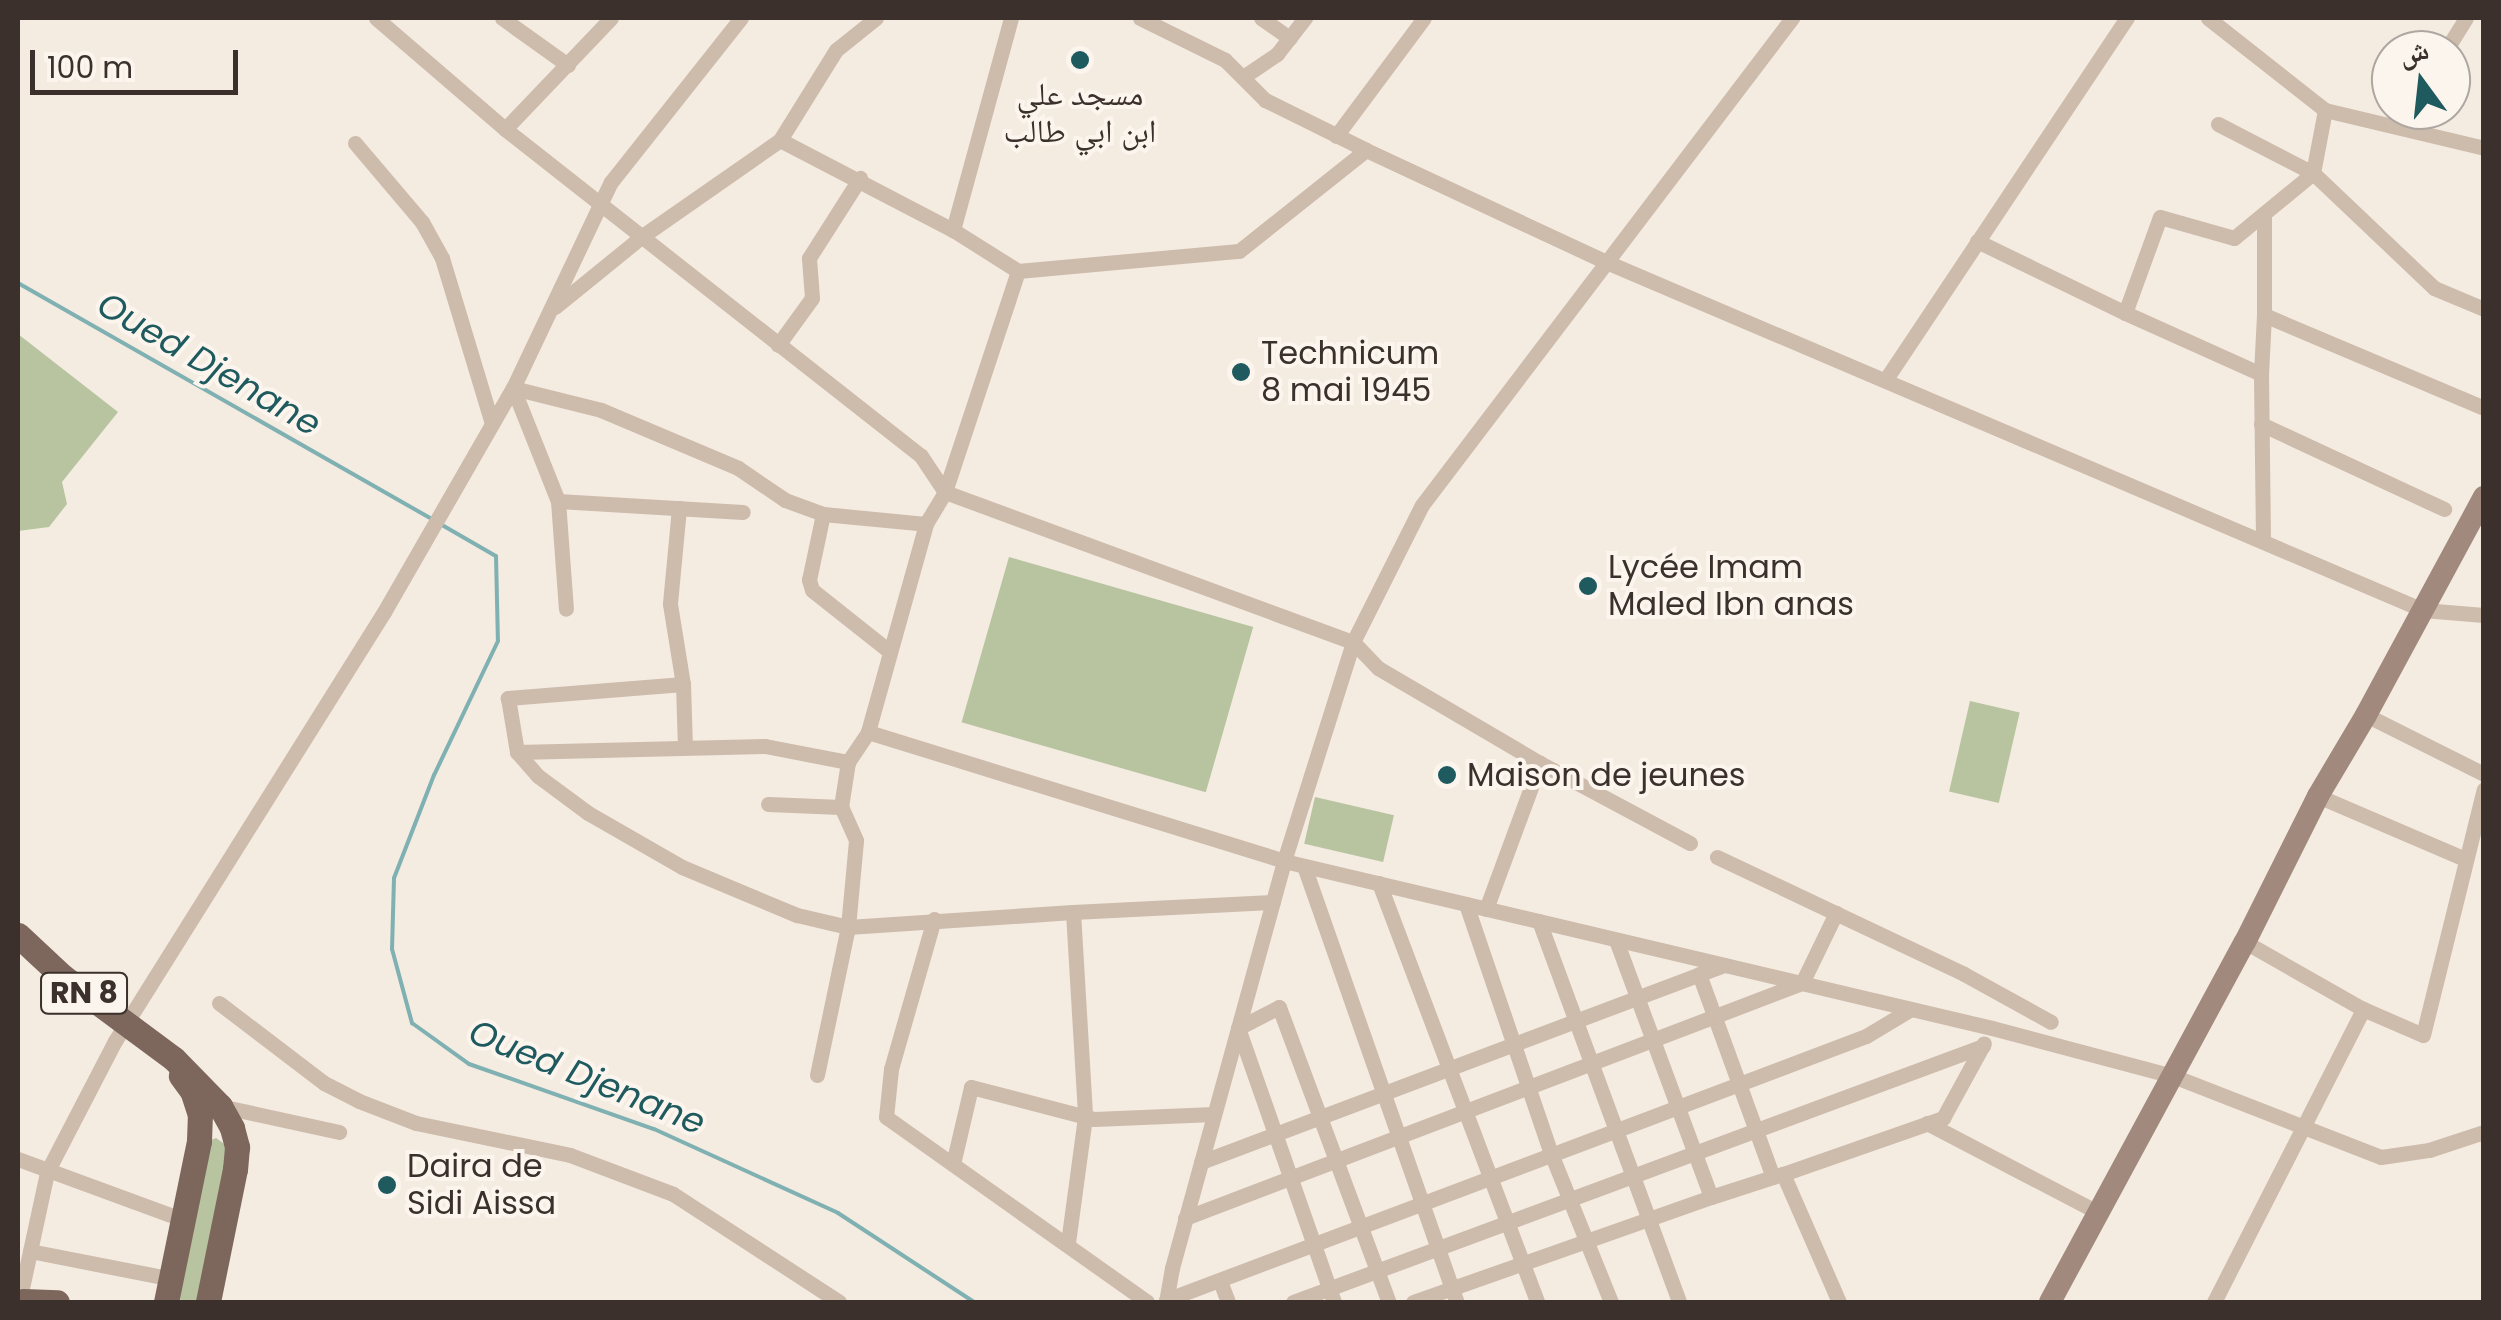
<!DOCTYPE html>
<meta charset="utf-8">
<style>
body{margin:0}
#map{position:relative;width:2501px;height:1320px;overflow:hidden;background:#f4ebe1;font-family:Poppins,"Noto Naskh Arabic",sans-serif}
div>[style]{position:absolute}
.green>*{inset:0;background:#b8c4a0;transform-origin:0 0}
.stream>*{height:4px;margin:-2px;padding:0 2px;transform-origin:2px;border-radius:2px;background:#7fb0b2}
.minor>*{height:15px;margin:-7.5px;padding:0 7.5px;transform-origin:7.5px;border-radius:7.5px;background:#cdbbac}
.secondary>*{height:22px;margin:-11px;padding:0 11px;transform-origin:11px;border-radius:11px;background:#a18a7d}
.primary>*{height:25px;margin:-12.5px;padding:0 12.5px;transform-origin:12.5px;border-radius:12.5px;background:#7d675c}
.dots>*{width:28px;height:28px;translate:-50% -50%;box-sizing:border-box;border:5px solid #fbf5ee;border-radius:50%}
span{translate:-50% -50%;white-space:nowrap;text-align:center;line-height:1.15;-webkit-text-stroke:8px #fbf5ee;paint-order:stroke}
.shield-label span{padding:2px 8px;background:#fbf5ee;border:2px solid;border-radius:8px;-webkit-text-stroke-width:0}
.shield-label{font-size:30px;color:#3b302b;font-weight:700}
.poi-label{font-size:32px;color:#3b302b}
.left{translate:0 -50%;text-align:left}
.water-label{font-size:35px;color:#1f5a5e;font-style:italic}
.frame{position:absolute;inset:0;border:20px solid #3b302b;pointer-events:none}
.north{position:absolute;left:2371px;top:30px;width:100px;height:100px;box-sizing:border-box;background:#fbf5ee;border:2px solid #aea6a0;border-radius:50%;rotate:345deg;font-size:28px;font-weight:700;line-height:40px;text-align:center;color:#3b302b}
.north::after{content:'';display:block;margin:auto;width:35px;height:45px;background:#1f5a5e;clip-path:polygon(50% 0,100% 100%,50% 72%,0 100%)}
.scale{position:absolute;left:30px;top:50px;width:208px;height:45px;box-sizing:border-box;border:5px solid #3b302b;border-top:0;padding-left:12px;font-size:30px;line-height:35px;white-space:nowrap;color:#3b302b;-webkit-text-stroke:8px #fbf5ee;paint-order:stroke}
</style>
<div id="map">
<div class="green">
<i style="clip-path:polygon(18px 334px,118px 412px,62px 482px,67px 504px,49px 527px,18px 531px)"></i>
<i style="left:1009px;top:557px;width:254px;height:172px;rotate:16deg"></i>
<i style="left:1970px;top:701px;width:51px;height:93px;rotate:13deg"></i>
<i style="left:1315px;top:797px;width:81px;height:48px;rotate:13deg"></i>
<i style="clip-path:polygon(216px 1138px,230px 1148px,197px 1302px,182px 1302px,177px 1295px,209px 1141px)"></i>
</div>
<div class="stream">
<i style="left:18px;top:283px;width:479px;rotate:29.7deg"></i>
<i style="left:442px;top:525px;width:62px;rotate:29.9deg"></i>
<i style="left:496px;top:556px;width:85px;rotate:88.7deg"></i>
<i style="left:498px;top:641px;width:148px;rotate:115.5deg"></i>
<i style="left:434px;top:775px;width:110px;rotate:111.2deg"></i>
<i style="left:394px;top:878px;width:71px;rotate:91.6deg"></i>
<i style="left:392px;top:949px;width:77px;rotate:74.9deg"></i>
<i style="left:412px;top:1023px;width:70px;rotate:35.7deg"></i>
<i style="left:469px;top:1064px;width:196px;rotate:19.4deg"></i>
<i style="left:654px;top:1129px;width:202px;rotate:24.5deg"></i>
<i style="left:838px;top:1213px;width:163px;rotate:33.2deg"></i>
</div>
<div class="minor">
<i style="left:376px;top:18px;width:170px;rotate:40.7deg"></i>
<i style="left:505px;top:129px;width:529px;rotate:38.17deg"></i>
<i style="left:921px;top:456px;width:43px;rotate:56.3deg"></i>
<i style="left:945px;top:492px;width:435px;rotate:20.2deg"></i>
<i style="left:1353px;top:642px;width:36px;rotate:46deg"></i>
<i style="left:1378px;top:668px;width:188px;rotate:30.4deg"></i>
<i style="left:1540px;top:763px;width:170px;rotate:28.1deg"></i>
<i style="left:502px;top:18px;width:81px;rotate:35.5deg"></i>
<i style="left:876px;top:18px;width:51px;rotate:141.3deg"></i>
<i style="left:836px;top:50px;width:106px;rotate:121.9deg"></i>
<i style="left:780px;top:140px;width:195px;rotate:27.5deg"></i>
<i style="left:1011px;top:18px;width:220px;rotate:105.3deg"></i>
<i style="left:953px;top:230px;width:77px;rotate:32.2deg"></i>
<i style="left:1018px;top:271px;width:222px;rotate:-5.2deg"></i>
<i style="left:1239px;top:251px;width:162px;rotate:-38.5deg"></i>
<i style="left:1366px;top:150px;width:263px;rotate:25deg"></i>
<i style="left:1604px;top:261px;width:890px;rotate:23.08deg"></i>
<i style="left:2423px;top:610px;width:61px;rotate:4.7deg"></i>
<i style="left:1140px;top:18px;width:95px;rotate:26.3deg"></i>
<i style="left:1225px;top:60px;width:57px;rotate:45deg"></i>
<i style="left:1265px;top:100px;width:113px;rotate:26.3deg"></i>
<i style="left:1261px;top:18px;width:35px;rotate:35deg"></i>
<i style="left:2208px;top:18px;width:149px;rotate:38.2deg"></i>
<i style="left:2325px;top:110px;width:163px;rotate:13.4deg"></i>
<i style="left:2446px;top:50px;width:38px;rotate:-58deg"></i>
<i style="left:1243px;top:77px;width:41px;rotate:-34.1deg"></i>
<i style="left:1277px;top:54px;width:46px;rotate:-52.1deg"></i>
<i style="left:2218px;top:124px;width:107px;rotate:27.3deg"></i>
<i style="left:2313px;top:173px;width:167px;rotate:43.5deg"></i>
<i style="left:2434px;top:288px;width:54px;rotate:22.8deg"></i>
<i style="left:505px;top:129px;width:153px;rotate:-46.3deg"></i>
<i style="left:1336px;top:136px;width:147px;rotate:-53.3deg"></i>
<i style="left:355px;top:143px;width:104px;rotate:49.7deg"></i>
<i style="left:422px;top:222px;width:41px;rotate:60.9deg"></i>
<i style="left:442px;top:258px;width:173px;rotate:73.2deg"></i>
<i style="left:2264px;top:216px;width:99px;rotate:90deg"></i>
<i style="left:2264px;top:315px;width:239px;rotate:22.9deg"></i>
<i style="left:1977px;top:241px;width:165px;rotate:25.9deg"></i>
<i style="left:1018px;top:271px;width:233px;rotate:108.3deg"></i>
<i style="left:945px;top:492px;width:37px;rotate:121deg"></i>
<i style="left:926px;top:524px;width:216px;rotate:105.6deg"></i>
<i style="left:868px;top:732px;width:436px;rotate:17.2deg"></i>
<i style="left:1284px;top:861px;width:727px;rotate:13.27deg"></i>
<i style="left:1992px;top:1028px;width:187px;rotate:14.9deg"></i>
<i style="left:2173px;top:1076px;width:223px;rotate:21.3deg"></i>
<i style="left:2381px;top:1157px;width:49px;rotate:-8.3deg"></i>
<i style="left:2429px;top:1150px;width:58px;rotate:-18.1deg"></i>
<i style="left:555px;top:307px;width:111px;rotate:-39.1deg"></i>
<i style="left:641px;top:237px;width:169px;rotate:-34.9deg"></i>
<i style="left:778px;top:345px;width:58px;rotate:-54.1deg"></i>
<i style="left:812px;top:298px;width:40px;rotate:-94.3deg"></i>
<i style="left:809px;top:258px;width:95px;rotate:-57.5deg"></i>
<i style="left:2261px;top:374px;width:59px;rotate:-87.1deg"></i>
<i style="left:1886px;top:379px;width:434px;rotate:-56.3deg"></i>
<i style="left:513px;top:388px;width:91px;rotate:14deg"></i>
<i style="left:601px;top:410px;width:149px;rotate:22.9deg"></i>
<i style="left:738px;top:468px;width:57px;rotate:34.2deg"></i>
<i style="left:785px;top:500px;width:40px;rotate:20.2deg"></i>
<i style="left:823px;top:514px;width:103px;rotate:5.5deg"></i>
<i style="left:513px;top:388px;width:122px;rotate:68.3deg"></i>
<i style="left:558px;top:501px;width:108px;rotate:85.8deg"></i>
<i style="left:2261px;top:424px;width:202px;rotate:24.9deg"></i>
<i style="left:558px;top:501px;width:185px;rotate:3.4deg"></i>
<i style="left:679px;top:508px;width:96px;rotate:95.4deg"></i>
<i style="left:670px;top:604px;width:81px;rotate:80.8deg"></i>
<i style="left:683px;top:684px;width:62px;rotate:88.2deg"></i>
<i style="left:823px;top:514px;width:67px;rotate:102deg"></i>
<i style="left:809px;top:580px;width:10px;rotate:73deg"></i>
<i style="left:812px;top:590px;width:98px;rotate:38.4deg"></i>
<i style="left:2263px;top:539px;width:165px;rotate:-90.7deg"></i>
<i style="left:2261px;top:374px;width:149px;rotate:-155.8deg"></i>
<i style="left:2125px;top:313px;width:102px;rotate:-70deg"></i>
<i style="left:2160px;top:217px;width:77px;rotate:15.8deg"></i>
<i style="left:2234px;top:238px;width:102px;rotate:-39.4deg"></i>
<i style="left:2313px;top:173px;width:64px;rotate:-79.2deg"></i>
<i style="left:683px;top:684px;width:176px;rotate:175.4deg"></i>
<i style="left:508px;top:698px;width:55px;rotate:80.5deg"></i>
<i style="left:517px;top:752px;width:32px;rotate:49deg"></i>
<i style="left:538px;top:776px;width:62px;rotate:36.5deg"></i>
<i style="left:588px;top:813px;width:108px;rotate:29.9deg"></i>
<i style="left:682px;top:867px;width:125px;rotate:22.7deg"></i>
<i style="left:797px;top:915px;width:52px;rotate:13.2deg"></i>
<i style="left:848px;top:927px;width:87px;rotate:-84.7deg"></i>
<i style="left:856px;top:840px;width:36px;rotate:-114deg"></i>
<i style="left:841px;top:807px;width:46px;rotate:-81.2deg"></i>
<i style="left:848px;top:762px;width:36px;rotate:-56deg"></i>
<i style="left:2366px;top:715px;width:132px;rotate:26.6deg"></i>
<i style="left:517px;top:752px;width:248px;rotate:-1.4deg"></i>
<i style="left:765px;top:746px;width:85px;rotate:10.9deg"></i>
<i style="left:2318px;top:796px;width:158px;rotate:23.2deg"></i>
<i style="left:768px;top:804px;width:73px;rotate:2.4deg"></i>
<i style="left:1717px;top:857px;width:273px;rotate:25.3deg"></i>
<i style="left:1964px;top:974px;width:99px;rotate:28.9deg"></i>
<i style="left:1304px;top:866px;width:462px;rotate:70.7deg"></i>
<i style="left:1379px;top:883px;width:448px;rotate:69.3deg"></i>
<i style="left:1466px;top:904px;width:266px;rotate:71.2deg"></i>
<i style="left:1552px;top:1156px;width:157px;rotate:68deg"></i>
<i style="left:1486px;top:909px;width:156px;rotate:-69.7deg"></i>
<i style="left:1073px;top:912px;width:200px;rotate:-2.9deg"></i>
<i style="left:934px;top:919px;width:156px;rotate:106deg"></i>
<i style="left:891px;top:1069px;width:48px;rotate:95.9deg"></i>
<i style="left:886px;top:1117px;width:320px;rotate:35.3deg"></i>
<i style="left:1539px;top:921px;width:406px;rotate:69.8deg"></i>
<i style="left:2245px;top:942px;width:136px;rotate:29.6deg"></i>
<i style="left:2363px;top:1009px;width:65px;rotate:23.4deg"></i>
<i style="left:2423px;top:1035px;width:253px;rotate:-76.1deg"></i>
<i style="left:1699px;top:974px;width:216px;rotate:70deg"></i>
<i style="left:219px;top:1003px;width:132px;rotate:37.3deg"></i>
<i style="left:324px;top:1083px;width:39px;rotate:27deg"></i>
<i style="left:359px;top:1101px;width:61px;rotate:21.1deg"></i>
<i style="left:416px;top:1123px;width:157px;rotate:11.7deg"></i>
<i style="left:570px;top:1155px;width:110px;rotate:20.7deg"></i>
<i style="left:673px;top:1194px;width:198px;rotate:33deg"></i>
<i style="left:817px;top:1075px;width:151px;rotate:-78.2deg"></i>
<i style="left:848px;top:927px;width:225px;rotate:-3.8deg"></i>
<i style="left:1073px;top:912px;width:205px;rotate:86.6deg"></i>
<i style="left:1085px;top:1117px;width:127px;rotate:97.7deg"></i>
<i style="left:220px;top:1106px;width:122px;rotate:12.3deg"></i>
<i style="left:1927px;top:1123px;width:194px;rotate:27.6deg"></i>
<i style="left:18px;top:1159px;width:174px;rotate:20.2deg"></i>
<i style="left:1201px;top:1162px;width:559px;rotate:-20.64deg"></i>
<i style="left:953px;top:1164px;width:79px;rotate:-76.8deg"></i>
<i style="left:971px;top:1087px;width:127px;rotate:14.6deg"></i>
<i style="left:1094px;top:1119px;width:120px;rotate:-2.4deg"></i>
<i style="left:1711px;top:1197px;width:71px;rotate:-17.9deg"></i>
<i style="left:1185px;top:1218px;width:660px;rotate:-20.85deg"></i>
<i style="left:1802px;top:983px;width:78px;rotate:-64.1deg"></i>
<i style="left:30px;top:1251px;width:141px;rotate:11.1deg"></i>
<i style="left:1220px;top:1281px;width:22px;rotate:69deg"></i>
<i style="left:1166px;top:1300px;width:748px;rotate:-20.66deg"></i>
<i style="left:1866px;top:1036px;width:52px;rotate:-31deg"></i>
<i style="left:19px;top:1302px;width:133px;rotate:-77.8deg"></i>
<i style="left:47px;top:1172px;width:148px;rotate:-62.6deg"></i>
<i style="left:115px;top:1041px;width:506px;rotate:-57.91deg"></i>
<i style="left:384px;top:612px;width:258px;rotate:-60.1deg"></i>
<i style="left:513px;top:388px;width:228px;rotate:-64.6deg"></i>
<i style="left:611px;top:182px;width:209px;rotate:-51.6deg"></i>
<i style="left:1166px;top:1302px;width:35px;rotate:-80deg"></i>
<i style="left:1172px;top:1268px;width:422px;rotate:-74.6deg"></i>
<i style="left:1284px;top:861px;width:230px;rotate:-72.5deg"></i>
<i style="left:1353px;top:642px;width:153px;rotate:-63.3deg"></i>
<i style="left:1422px;top:505px;width:612px;rotate:-52.77deg"></i>
<i style="left:1293px;top:1302px;width:736px;rotate:-20.36deg"></i>
<i style="left:1334px;top:1302px;width:290px;rotate:-109.3deg"></i>
<i style="left:1238px;top:1028px;width:46px;rotate:-27.1deg"></i>
<i style="left:1279px;top:1007px;width:315px;rotate:69.6deg"></i>
<i style="left:1413px;top:1302px;width:316px;rotate:-19.4deg"></i>
<i style="left:1711px;top:1197px;width:274px;rotate:-110.3deg"></i>
<i style="left:1839px;top:1302px;width:140px;rotate:-113.6deg"></i>
<i style="left:1783px;top:1174px;width:170px;rotate:-19.3deg"></i>
<i style="left:1943px;top:1118px;width:85px;rotate:-61.3deg"></i>
<i style="left:2214px;top:1302px;width:329px;rotate:-63deg"></i>
</div>
<div class="secondary">
<i style="left:2050px;top:1302px;width:409px;rotate:-61.6deg"></i>
<i style="left:2245px;top:942px;width:163px;rotate:-63.4deg"></i>
<i style="left:2318px;top:796px;width:94px;rotate:-59.3deg"></i>
<i style="left:2366px;top:715px;width:248px;rotate:-61.6deg"></i>
</div>
<div class="primary">
<i style="left:18px;top:935px;width:60px;rotate:43deg"></i>
<i style="left:62px;top:976px;width:139px;rotate:36.5deg"></i>
<i style="left:174px;top:1059px;width:66px;rotate:45.6deg"></i>
<i style="left:220px;top:1106px;width:25px;rotate:61deg"></i>
<i style="left:232px;top:1128px;width:20px;rotate:75deg"></i>
<i style="left:237px;top:1147px;width:22px;rotate:95deg"></i>
<i style="left:235px;top:1169px;width:136px;rotate:101.5deg"></i>
<i style="left:23px;top:1301px;width:34px;rotate:2deg"></i>
<i style="left:166px;top:1302px;width:164px;rotate:-78.4deg"></i>
<i style="left:199px;top:1141px;width:26px;rotate:-88deg"></i>
<i style="left:200px;top:1115px;width:25px;rotate:-108deg"></i>
<i style="left:192px;top:1091px;width:19px;rotate:-126deg"></i>
</div>
<div class="dots">
<i style="left:1080px;top:60px;background:#1f5a5e"></i>
<i style="left:1241px;top:372px;background:#1f5a5e"></i>
<i style="left:1588px;top:586px;background:#1f5a5e"></i>
<i style="left:1447px;top:775px;background:#1f5a5e"></i>
<i style="left:387px;top:1185px;background:#1f5a5e"></i>
</div>
<div class="shield-label">
<span style="left:84px;top:993px">RN 8</span>
</div>
<div class="poi-label">
<span style="left:1080px;top:113px">مسجد علي<br>ابن ابي طالب</span>
<span class="left" style="left:1261px;top:372px">Technicum<br>8 mai 1945</span>
<span class="left" style="left:1608px;top:586px">Lycée Imam<br>Maled Ibn anas</span>
<span class="left" style="left:1467px;top:775px">Maison de jeunes</span>
<span class="left" style="left:407px;top:1185px">Daira de<br>Sidi Aissa</span>
</div>
<div class="water-label">
<span style="left:209px;top:364px;rotate:30deg">Oued Djenane</span>
<span style="left:587px;top:1077px;rotate:22deg">Oued Djenane</span>
</div>
<div class="frame"></div>
<div class="north">ش</div>
<div class="scale">100 m</div>
</div>
